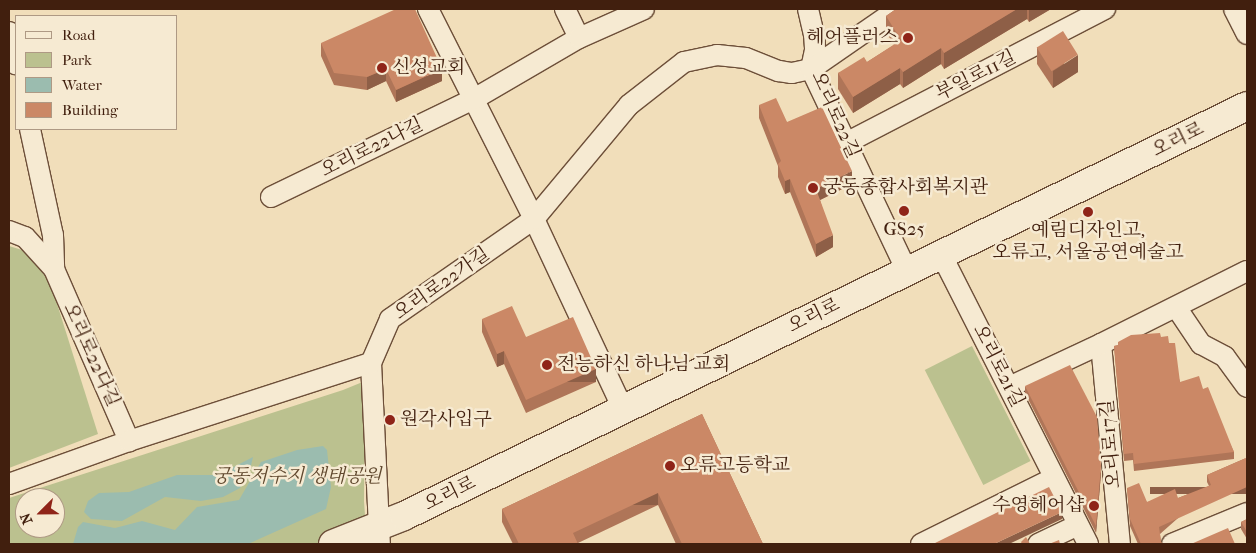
<!DOCTYPE html>
<meta charset="utf-8">
<style>
body{margin:0}
#map{position:relative;width:1256px;height:553px;overflow:hidden;background:#f1deba;font-family:"IM FELL French Canon","Noto Serif KR",serif}
div>[style]{position:absolute}
.green>*{inset:0;background:#bbc18f;transform-origin:0 0}
.water>*{inset:0;background:#9bbcaf}
.roads{filter:drop-shadow(1px 0 #6d4f39) drop-shadow(-1px 0 #6d4f39) drop-shadow(0 1px #6d4f39) drop-shadow(0 -1px #6d4f39)}
.minor>*{height:20px;margin:-10px;padding:0 10px;transform-origin:10px;border-radius:10px;background:#f6ead2}
.secondary>*{height:28px;margin:-14px;padding:0 14px;transform-origin:14px;border-radius:14px;background:#f6ead2}
.wall>*{inset:0;background:#af7558}
.shaded-wall>*{inset:0;background:#8e5f47;transform-origin:0 0}
.building>*{inset:0;background:#cb8866;transform-origin:0 0}
.dots>*{width:14px;height:14px;translate:-50% -50%;box-sizing:border-box;border:2px solid #f6ead2;border-radius:50%}
span{translate:-50% -50%;white-space:nowrap;text-align:center;line-height:1.15;-webkit-text-stroke:5px #f6ead2;paint-order:stroke}
.poi-label{font-size:19px;color:#411f0e}
.right{translate:-100% -50%;text-align:right}
.left{translate:0 -50%;text-align:left}
.street-label{font-size:19px;color:#411f0e}
.park-label{font-size:19px;color:#60482e;font-style:italic}
.frame{position:absolute;inset:0;border:10px solid #411f0e;pointer-events:none}
.legend{position:absolute;left:15px;top:15px;width:162px;height:115px;box-sizing:border-box;background:#f6ead2;border:1px solid #ae9984;margin:0;padding:6px 9px;list-style:none;font-size:15px;color:#411f0e}
.legend li{display:flex;align-items:center;gap:10px;height:25px}
.legend b{width:25px;border:1px solid #ae9984}
.north{position:absolute;left:15px;top:488px;width:50px;height:50px;box-sizing:border-box;background:#f6ead2;border:1px solid #ae9984;border-radius:50%;rotate:247deg;font-size:14px;font-weight:700;line-height:20px;text-align:center;color:#411f0e}
.north::after{content:'';display:block;margin:auto;width:18px;height:22px;background:#8f2418;clip-path:polygon(50% 0,100% 100%,50% 72%,0 100%)}
</style>
<div id="map">
<div class="green">
<i style="clip-path:polygon(9px 246px,42px 256px,98px 434px,9px 468px)"></i>
<i style="left:972px;top:346px;width:129px;height:53px;rotate:63deg"></i>
<i style="clip-path:polygon(evenodd,365px 381px,364px 501px,367px 544px,9px 544px,9px 498px,343px 390px,365px 381px,25px 498px,55px 498px,55px 528px,25px 528px,25px 498px)"></i>
</div>
<div class="water">
<i style="clip-path:polygon(323px 446px,327px 450px,331px 487px,326px 509px,248px 544px,73px 544px,78px 527px,83px 522px,115px 528px,142px 521px,175px 530px,197px 507px,239px 500px,261px 462px,297px 450px)"></i>
<i style="clip-path:polygon(253px 457px,249px 474px,240px 488px,223px 497px,201px 501px,165px 497px,122px 521px,91px 519px,84px 512px,88px 501px,99px 493px,129px 492px,177px 475px,218px 475px)"></i>
</div>
<div class="roads">
<div class="minor">
<i style="left:428px;top:9px;width:235px;rotate:63.2deg"></i>
<i style="left:534px;top:219px;width:210px;rotate:64.9deg"></i>
<i style="left:565px;top:9px;width:32px;rotate:64deg"></i>
<i style="left:808px;top:9px;width:26px;rotate:77deg"></i>
<i style="left:814px;top:34px;width:16px;rotate:86deg"></i>
<i style="left:815px;top:50px;width:19px;rotate:102deg"></i>
<i style="left:811px;top:69px;width:224px;rotate:64.6deg"></i>
<i style="left:1234px;top:9px;width:28px;rotate:63deg"></i>
<i style="left:9px;top:32px;width:33px;rotate:78deg"></i>
<i style="left:30px;top:129px;width:108px;rotate:77.8deg"></i>
<i style="left:53px;top:235px;width:34px;rotate:88deg"></i>
<i style="left:54px;top:269px;width:188px;rotate:66.4deg"></i>
<i style="left:846px;top:143px;width:292px;rotate:-27.4deg"></i>
<i style="left:271px;top:197px;width:225px;rotate:-25.8deg"></i>
<i style="left:474px;top:99px;width:121px;rotate:-30.2deg"></i>
<i style="left:579px;top:38px;width:71px;rotate:-24deg"></i>
<i style="left:9px;top:231px;width:17px;rotate:21deg"></i>
<i style="left:25px;top:237px;width:43px;rotate:47.8deg"></i>
<i style="left:941px;top:254px;width:325px;rotate:63.1deg"></i>
<i style="left:1176px;top:307px;width:45px;rotate:56deg"></i>
<i style="left:1201px;top:344px;width:27px;rotate:28deg"></i>
<i style="left:1225px;top:357px;width:37px;rotate:54deg"></i>
<i style="left:1101px;top:344px;width:201px;rotate:84.6deg"></i>
<i style="left:371px;top:363px;width:181px;rotate:87.2deg"></i>
<i style="left:1009px;top:387px;width:102px;rotate:-25.1deg"></i>
<i style="left:1101px;top:344px;width:163px;rotate:-26.6deg"></i>
<i style="left:9px;top:484px;width:127px;rotate:-19.7deg"></i>
<i style="left:129px;top:441px;width:254px;rotate:-17.9deg"></i>
<i style="left:371px;top:363px;width:48px;rotate:-66.6deg"></i>
<i style="left:390px;top:319px;width:175px;rotate:-34.8deg"></i>
<i style="left:534px;top:219px;width:148px;rotate:-50.2deg"></i>
<i style="left:629px;top:105px;width:70px;rotate:-38deg"></i>
<i style="left:684px;top:62px;width:34px;rotate:-12deg"></i>
<i style="left:717px;top:55px;width:29px;rotate:6deg"></i>
<i style="left:746px;top:58px;width:35px;rotate:22deg"></i>
<i style="left:779px;top:71px;width:13px;rotate:9deg"></i>
<i style="left:792px;top:73px;width:19px;rotate:-12deg"></i>
<i style="left:811px;top:69px;width:106px;rotate:-34.6deg"></i>
<i style="left:921px;top:544px;width:148px;rotate:-26.4deg"></i>
<i style="left:1038px;top:544px;width:44px;rotate:-25.4deg"></i>
<i style="left:1172px;top:544px;width:81px;rotate:-22.5deg"></i>
</div>
<div class="secondary">
<i style="left:333px;top:544px;width:76px;rotate:-21.5deg"></i>
<i style="left:404px;top:516px;width:937px;rotate:-25.94deg"></i>
</div>
</div>
<div class="wall">
<i style="clip-path:polygon(896px 9px,1051px 9px,1029px 22px,1027px 19px,944px 69px,941px 64px,903px 88px,900px 84px,853px 113px,838px 89px,838px 73px,867px 62px,894px 45px,886px 32px,886px 16px)"></i>
<i style="clip-path:polygon(321px 43px,442px 81px,396px 102px,386px 81px,367px 90px,334px 85px,321px 56px)"></i>
<i style="clip-path:polygon(1037px 47px,1078px 72px,1053px 88px,1037px 64px)"></i>
<i style="clip-path:polygon(759px 105px,787px 122px,852px 184px,820px 200px,833px 247px,816px 257px,790px 192px,785px 194px,778px 177px,778px 166px,759px 118px)"></i>
<i style="clip-path:polygon(482px 319px,526px 337px,596px 382px,526px 413px,504px 364px,497px 367px,482px 332px)"></i>
<i style="clip-path:polygon(1161px 337px,1169px 343px,1180px 382px,1203px 389px,1234px 452px,1234px 459px,1134px 471px,1133px 460px,1124px 461px,1114px 346px)"></i>
<i style="clip-path:polygon(1025px 386px,1101px 473px,1096px 533px,1025px 393px)"></i>
<i style="clip-path:polygon(702px 414px,763px 544px,676px 544px,658px 505px,578px 543px,578px 544px,513px 544px,502px 522px,502px 509px)"></i>
<i style="clip-path:polygon(1246px 458px,1160px 534px,1161px 542px,1163px 544px,1138px 544px,1130px 526px,1127px 488px,1147px 502px,1178px 498px,1209px 486px,1207px 482px,1207px 475px)"></i>
<i style="clip-path:polygon(1247px 519px,1247px 539px,1241px 529px,1241px 522px)"></i>
</div>
<div class="shaded-wall">
<i style="clip-path:polygon(1017px 9px,1027px 9px,1027px 19px,944px 69px,944px 53px)"></i>
<i style="clip-path:polygon(1029px 9px,1051px 9px,1029px 22px)"></i>
<i style="clip-path:polygon(941px 48px,941px 64px,903px 88px,903px 72px)"></i>
<i style="clip-path:polygon(1078px 55px,1078px 72px,1053px 88px,1053px 71px)"></i>
<i style="clip-path:polygon(900px 68px,900px 84px,853px 113px,853px 97px)"></i>
<i style="clip-path:polygon(386px 69px,386px 81px,367px 90px,367px 77px)"></i>
<i style="clip-path:polygon(442px 69px,442px 81px,396px 102px,396px 90px)"></i>
<i style="clip-path:polygon(852px 171px,852px 184px,816px 202px,816px 189px)"></i>
<i style="clip-path:polygon(790px 179px,790px 192px,785px 194px,785px 181px)"></i>
<i style="clip-path:polygon(833px 235px,833px 247px,816px 257px,816px 244px)"></i>
<i style="clip-path:polygon(504px 351px,504px 364px,497px 367px,497px 354px)"></i>
<i style="left:596px;top:369px;width:13px;height:77px;rotate:90deg"></i>
<i style="clip-path:polygon(1101px 466px,1101px 473px,1096px 533px,1096px 526px)"></i>
<i style="left:1247px;top:487px;width:7px;height:97px;rotate:90deg"></i>
<i style="left:658px;top:493px;width:12px;height:94px;rotate:90deg"></i>
<i style="clip-path:polygon(1062px 512px,1062px 519px,1009px 544px,994px 544px)"></i>
</div>
<div class="building">
<i style="clip-path:polygon(396px 9px,415px 9px,442px 69px,396px 90px,386px 69px,367px 77px,334px 73px,321px 43px)"></i>
<i style="clip-path:polygon(896px 9px,1017px 9px,944px 53px,941px 48px,903px 72px,900px 68px,853px 97px,838px 73px,864px 57px,867px 62px,901px 40px,886px 16px)"></i>
<i style="left:1063px;top:31px;width:28px;height:31px;rotate:58deg"></i>
<i style="clip-path:polygon(776px 98px,787px 122px,822px 107px,852px 171px,816px 189px,833px 235px,816px 244px,790px 179px,785px 181px,778px 164px,781px 161px,759px 105px)"></i>
<i style="clip-path:polygon(512px 306px,526px 337px,573px 317px,596px 369px,526px 400px,504px 351px,497px 354px,482px 319px)"></i>
<i style="clip-path:polygon(1160px 333px,1161px 337px,1168px 336px,1169px 343px,1175px 343px,1180px 382px,1199px 376px,1203px 389px,1208px 387px,1234px 452px,1134px 464px,1133px 453px,1124px 454px,1114px 346px,1118px 345px,1118px 342px,1131px 335px)"></i>
<i style="clip-path:polygon(1070px 365px,1097px 417px,1101px 466px,1096px 526px,1025px 386px)"></i>
<i style="clip-path:polygon(702px 414px,763px 544px,682px 544px,658px 493px,573px 533px,578px 544px,519px 544px,502px 509px)"></i>
<i style="clip-path:polygon(1246px 458px,1247px 460px,1247px 487px,1159px 527px,1161px 542px,1163px 544px,1141px 544px,1130px 519px,1127px 488px,1139px 483px,1147px 502px,1175px 489px,1178px 498px,1211px 485px,1207px 475px)"></i>
<i style="clip-path:polygon(1049px 487px,1062px 512px,994px 544px,933px 544px)"></i>
<i style="clip-path:polygon(1247px 519px,1247px 532px,1241px 522px)"></i>
<i style="clip-path:polygon(1228px 528px,1235px 544px,1191px 544px)"></i>
<i style="clip-path:polygon(1026px 537px,1030px 544px,1022px 544px,1021px 542px)"></i>
<i style="clip-path:polygon(1059px 540px,1060px 544px,1049px 544px)"></i>
</div>
<div class="dots">
<i style="left:908px;top:38px;background:#8f2418"></i>
<i style="left:382px;top:68px;background:#8f2418"></i>
<i style="left:813px;top:188px;background:#8f2418"></i>
<i style="left:904px;top:211px;background:#8f2418"></i>
<i style="left:1088px;top:212px;background:#8f2418"></i>
<i style="left:547px;top:365px;background:#8f2418"></i>
<i style="left:390px;top:420px;background:#8f2418"></i>
<i style="left:670px;top:466px;background:#8f2418"></i>
<i style="left:1094px;top:506px;background:#8f2418"></i>
</div>
<div class="poi-label">
<span class="right" style="left:898px;top:38px">헤어플러스</span>
<span class="left" style="left:392px;top:68px">신성교회</span>
<span class="left" style="left:823px;top:188px">궁동종합사회복지관</span>
<span style="left:904px;top:230px">GS25</span>
<span style="left:1088px;top:242px">예림디자인고,<br>오류고, 서울공연예술고</span>
<span class="left" style="left:557px;top:365px">전능하신 하나님 교회</span>
<span class="left" style="left:400px;top:420px">원각사입구</span>
<span class="left" style="left:680px;top:466px">오류고등학교</span>
<span class="right" style="left:1084px;top:506px">수영헤어샵</span>
</div>
<div class="street-label">
<span style="left:976px;top:76px;rotate:-27deg">부일로11길</span>
<span style="left:835px;top:115px;rotate:66deg">오리로22길</span>
<span style="left:1178px;top:140px;rotate:-26deg">오리로</span>
<span style="left:372px;top:148px;rotate:-26deg">오리로22나길</span>
<span style="left:442px;top:284px;rotate:-35deg">오리로22가길</span>
<span style="left:814px;top:316px;rotate:-26deg">오리로</span>
<span style="left:91px;top:355px;rotate:66deg">오리로22다길</span>
<span style="left:998px;top:366px;rotate:63deg">오리로21길</span>
<span style="left:1111px;top:444px;rotate:-95deg">오리로17길</span>
<span style="left:450px;top:494px;rotate:-26deg">오리로</span>
</div>
<div class="park-label">
<span style="left:297px;top:477px">궁동저수지 생태공원</span>
</div>
<div class="frame"></div>
<ul class="legend">
<li><b style="height:6px;background:#f6ead2"></b>Road</li>
<li><b style="height:14px;background:#bbc18f"></b>Park</li>
<li><b style="height:14px;background:#9bbcaf"></b>Water</li>
<li><b style="height:14px;background:#cb8866"></b>Building</li>
</ul>
<div class="north">N</div>
</div>
